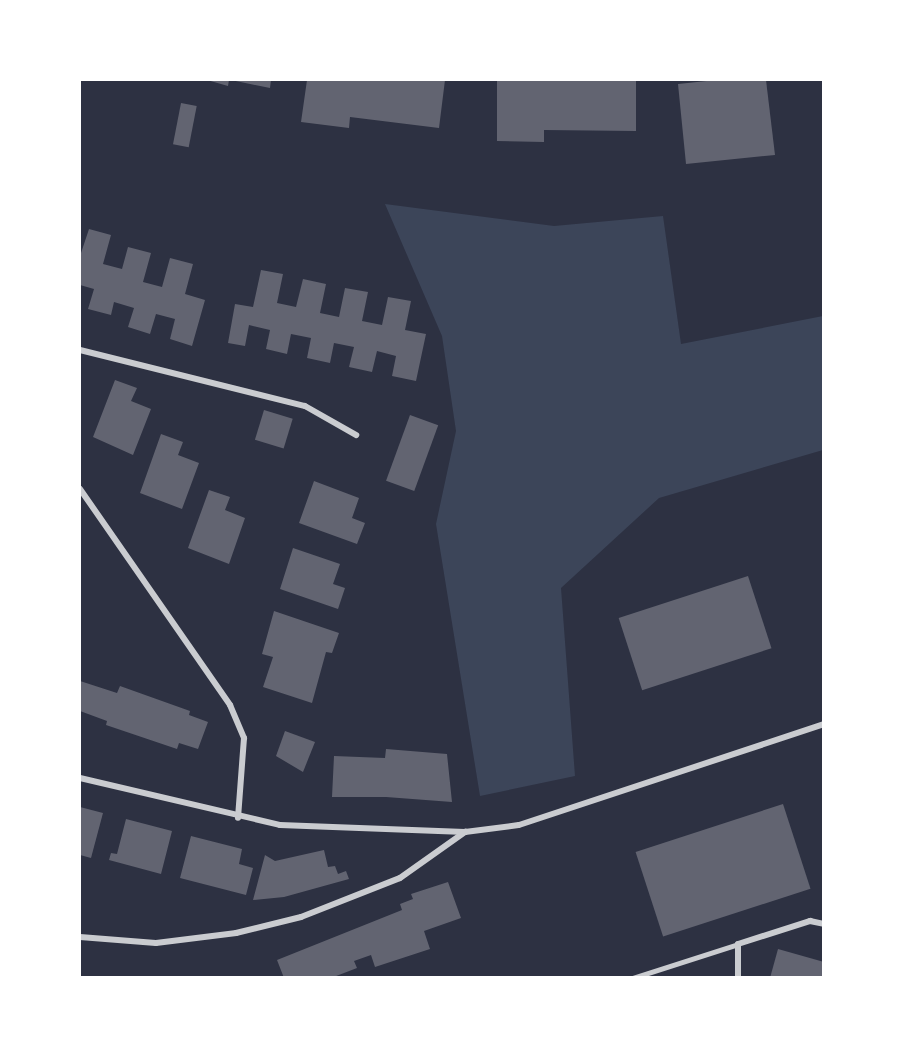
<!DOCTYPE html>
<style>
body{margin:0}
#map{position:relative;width:903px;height:1057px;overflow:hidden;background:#2d3142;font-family:Manrope,sans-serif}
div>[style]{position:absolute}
.green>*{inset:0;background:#3c4559}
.building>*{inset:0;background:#626471;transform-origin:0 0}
.service>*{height:4.5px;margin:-2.25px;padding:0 2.25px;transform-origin:2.25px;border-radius:2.25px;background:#caccd0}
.minor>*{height:6px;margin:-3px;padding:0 3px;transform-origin:3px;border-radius:3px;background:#caccd0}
span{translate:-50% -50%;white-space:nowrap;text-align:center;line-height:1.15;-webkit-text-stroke:4.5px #fff;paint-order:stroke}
.frame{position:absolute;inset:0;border:81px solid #fff;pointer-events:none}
</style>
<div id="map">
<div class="green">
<i style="clip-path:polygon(385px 204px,554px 226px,663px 216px,681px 344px,823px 316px,823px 450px,659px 498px,561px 588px,575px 776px,480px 796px,436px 524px,456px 431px,442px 336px)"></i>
</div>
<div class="building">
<i style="clip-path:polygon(207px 80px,229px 80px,228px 86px)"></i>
<i style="clip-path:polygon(231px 80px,271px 80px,270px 88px)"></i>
<i style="clip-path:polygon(307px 80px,445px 80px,439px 128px,350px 117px,349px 128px,301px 122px)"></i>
<i style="clip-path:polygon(497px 80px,636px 80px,636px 131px,544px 130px,544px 142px,497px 141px)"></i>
<i style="clip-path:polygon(716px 80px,766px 80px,775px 155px,686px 164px,678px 84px)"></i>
<i style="left:181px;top:103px;width:16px;height:42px;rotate:11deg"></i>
<i style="clip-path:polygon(89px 229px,111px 235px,103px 264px,122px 269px,128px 247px,151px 253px,143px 282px,162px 287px,170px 258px,193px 264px,185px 294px,205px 300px,192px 346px,170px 339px,175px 319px,156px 314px,150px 334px,128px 327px,134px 308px,114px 302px,111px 315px,88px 309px,94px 289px,80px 285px,80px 256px)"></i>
<i style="clip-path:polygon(261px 270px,283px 274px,277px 303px,296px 307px,303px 279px,326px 284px,320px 313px,339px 317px,345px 288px,368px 292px,362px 321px,382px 325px,388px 297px,411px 301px,405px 330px,426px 334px,416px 381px,392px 376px,396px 356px,377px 351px,372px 372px,349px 367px,354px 347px,334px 343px,330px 363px,307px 358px,311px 338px,291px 334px,287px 354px,266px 349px,270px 330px,249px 325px,245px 346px,228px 343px,235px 304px,253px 307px)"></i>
<i style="clip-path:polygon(115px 380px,137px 388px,131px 401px,151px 409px,133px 455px,93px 437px)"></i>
<i style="left:264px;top:410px;width:30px;height:31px;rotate:17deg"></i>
<i style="left:410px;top:415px;width:30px;height:70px;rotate:20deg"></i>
<i style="clip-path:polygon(161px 434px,183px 442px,178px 455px,199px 463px,182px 509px,140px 493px)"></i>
<i style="clip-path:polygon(314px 481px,359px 498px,352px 518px,365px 523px,357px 544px,299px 523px)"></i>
<i style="clip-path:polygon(209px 490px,230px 497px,225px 510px,245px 518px,229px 564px,188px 548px)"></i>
<i style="clip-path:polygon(293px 548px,340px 564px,333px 584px,345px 588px,338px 609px,280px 589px)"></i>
<i style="left:748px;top:576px;width:76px;height:136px;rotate:72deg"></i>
<i style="clip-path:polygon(274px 611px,339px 633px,332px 653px,326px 652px,312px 703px,263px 687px,273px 657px,262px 654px)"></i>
<i style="clip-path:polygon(80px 681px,117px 693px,120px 686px,190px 711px,189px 715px,208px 722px,198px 749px,179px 743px,177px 749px,106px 725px,107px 721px,80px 711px)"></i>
<i style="clip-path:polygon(285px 731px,315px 742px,303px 772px,276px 756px)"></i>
<i style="clip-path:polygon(386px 749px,447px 754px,452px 802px,386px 797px,332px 797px,334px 756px,385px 758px)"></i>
<i style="left:783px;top:804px;width:89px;height:155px;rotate:72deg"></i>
<i style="clip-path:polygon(80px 807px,103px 813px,91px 858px,80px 855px)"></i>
<i style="clip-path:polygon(126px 819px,172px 831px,161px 874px,109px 860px,111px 853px,117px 854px)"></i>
<i style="clip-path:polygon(191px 836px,242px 849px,239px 864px,253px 868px,246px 895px,180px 878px)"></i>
<i style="clip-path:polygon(324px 850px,328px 867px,335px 866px,338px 874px,346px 871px,349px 879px,284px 897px,253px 900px,265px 855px,275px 861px)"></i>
<i style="clip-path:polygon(448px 882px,461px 918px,424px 931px,430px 949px,375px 967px,371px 955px,354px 961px,357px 968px,331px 978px,284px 978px,277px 960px,402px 910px,400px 904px,413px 899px,411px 894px)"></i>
<i style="clip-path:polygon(778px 949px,824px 962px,824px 978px,770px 978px)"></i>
</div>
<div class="service">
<i style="left:633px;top:978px;width:110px;rotate:-17.9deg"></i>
</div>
<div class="minor">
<i style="left:80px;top:350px;width:232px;rotate:14deg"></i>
<i style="left:305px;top:406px;width:59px;rotate:29.6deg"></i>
<i style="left:80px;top:489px;width:263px;rotate:55.2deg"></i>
<i style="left:230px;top:705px;width:36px;rotate:67deg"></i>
<i style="left:244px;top:738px;width:80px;rotate:94.3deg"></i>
<i style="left:80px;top:778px;width:205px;rotate:13.2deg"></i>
<i style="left:280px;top:825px;width:185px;rotate:2.2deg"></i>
<i style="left:465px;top:832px;width:54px;rotate:-7.4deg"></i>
<i style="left:519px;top:825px;width:321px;rotate:-18.3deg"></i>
<i style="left:80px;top:937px;width:76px;rotate:4.5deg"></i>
<i style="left:156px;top:943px;width:81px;rotate:-7.1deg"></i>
<i style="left:236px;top:933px;width:67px;rotate:-13.8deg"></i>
<i style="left:301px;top:917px;width:106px;rotate:-21.5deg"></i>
<i style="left:400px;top:878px;width:80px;rotate:-35.3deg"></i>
<i style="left:738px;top:978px;width:34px;rotate:-90deg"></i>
<i style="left:738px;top:944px;width:76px;rotate:-17.7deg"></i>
<i style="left:810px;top:921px;width:14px;rotate:12deg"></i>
</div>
<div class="frame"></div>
</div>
